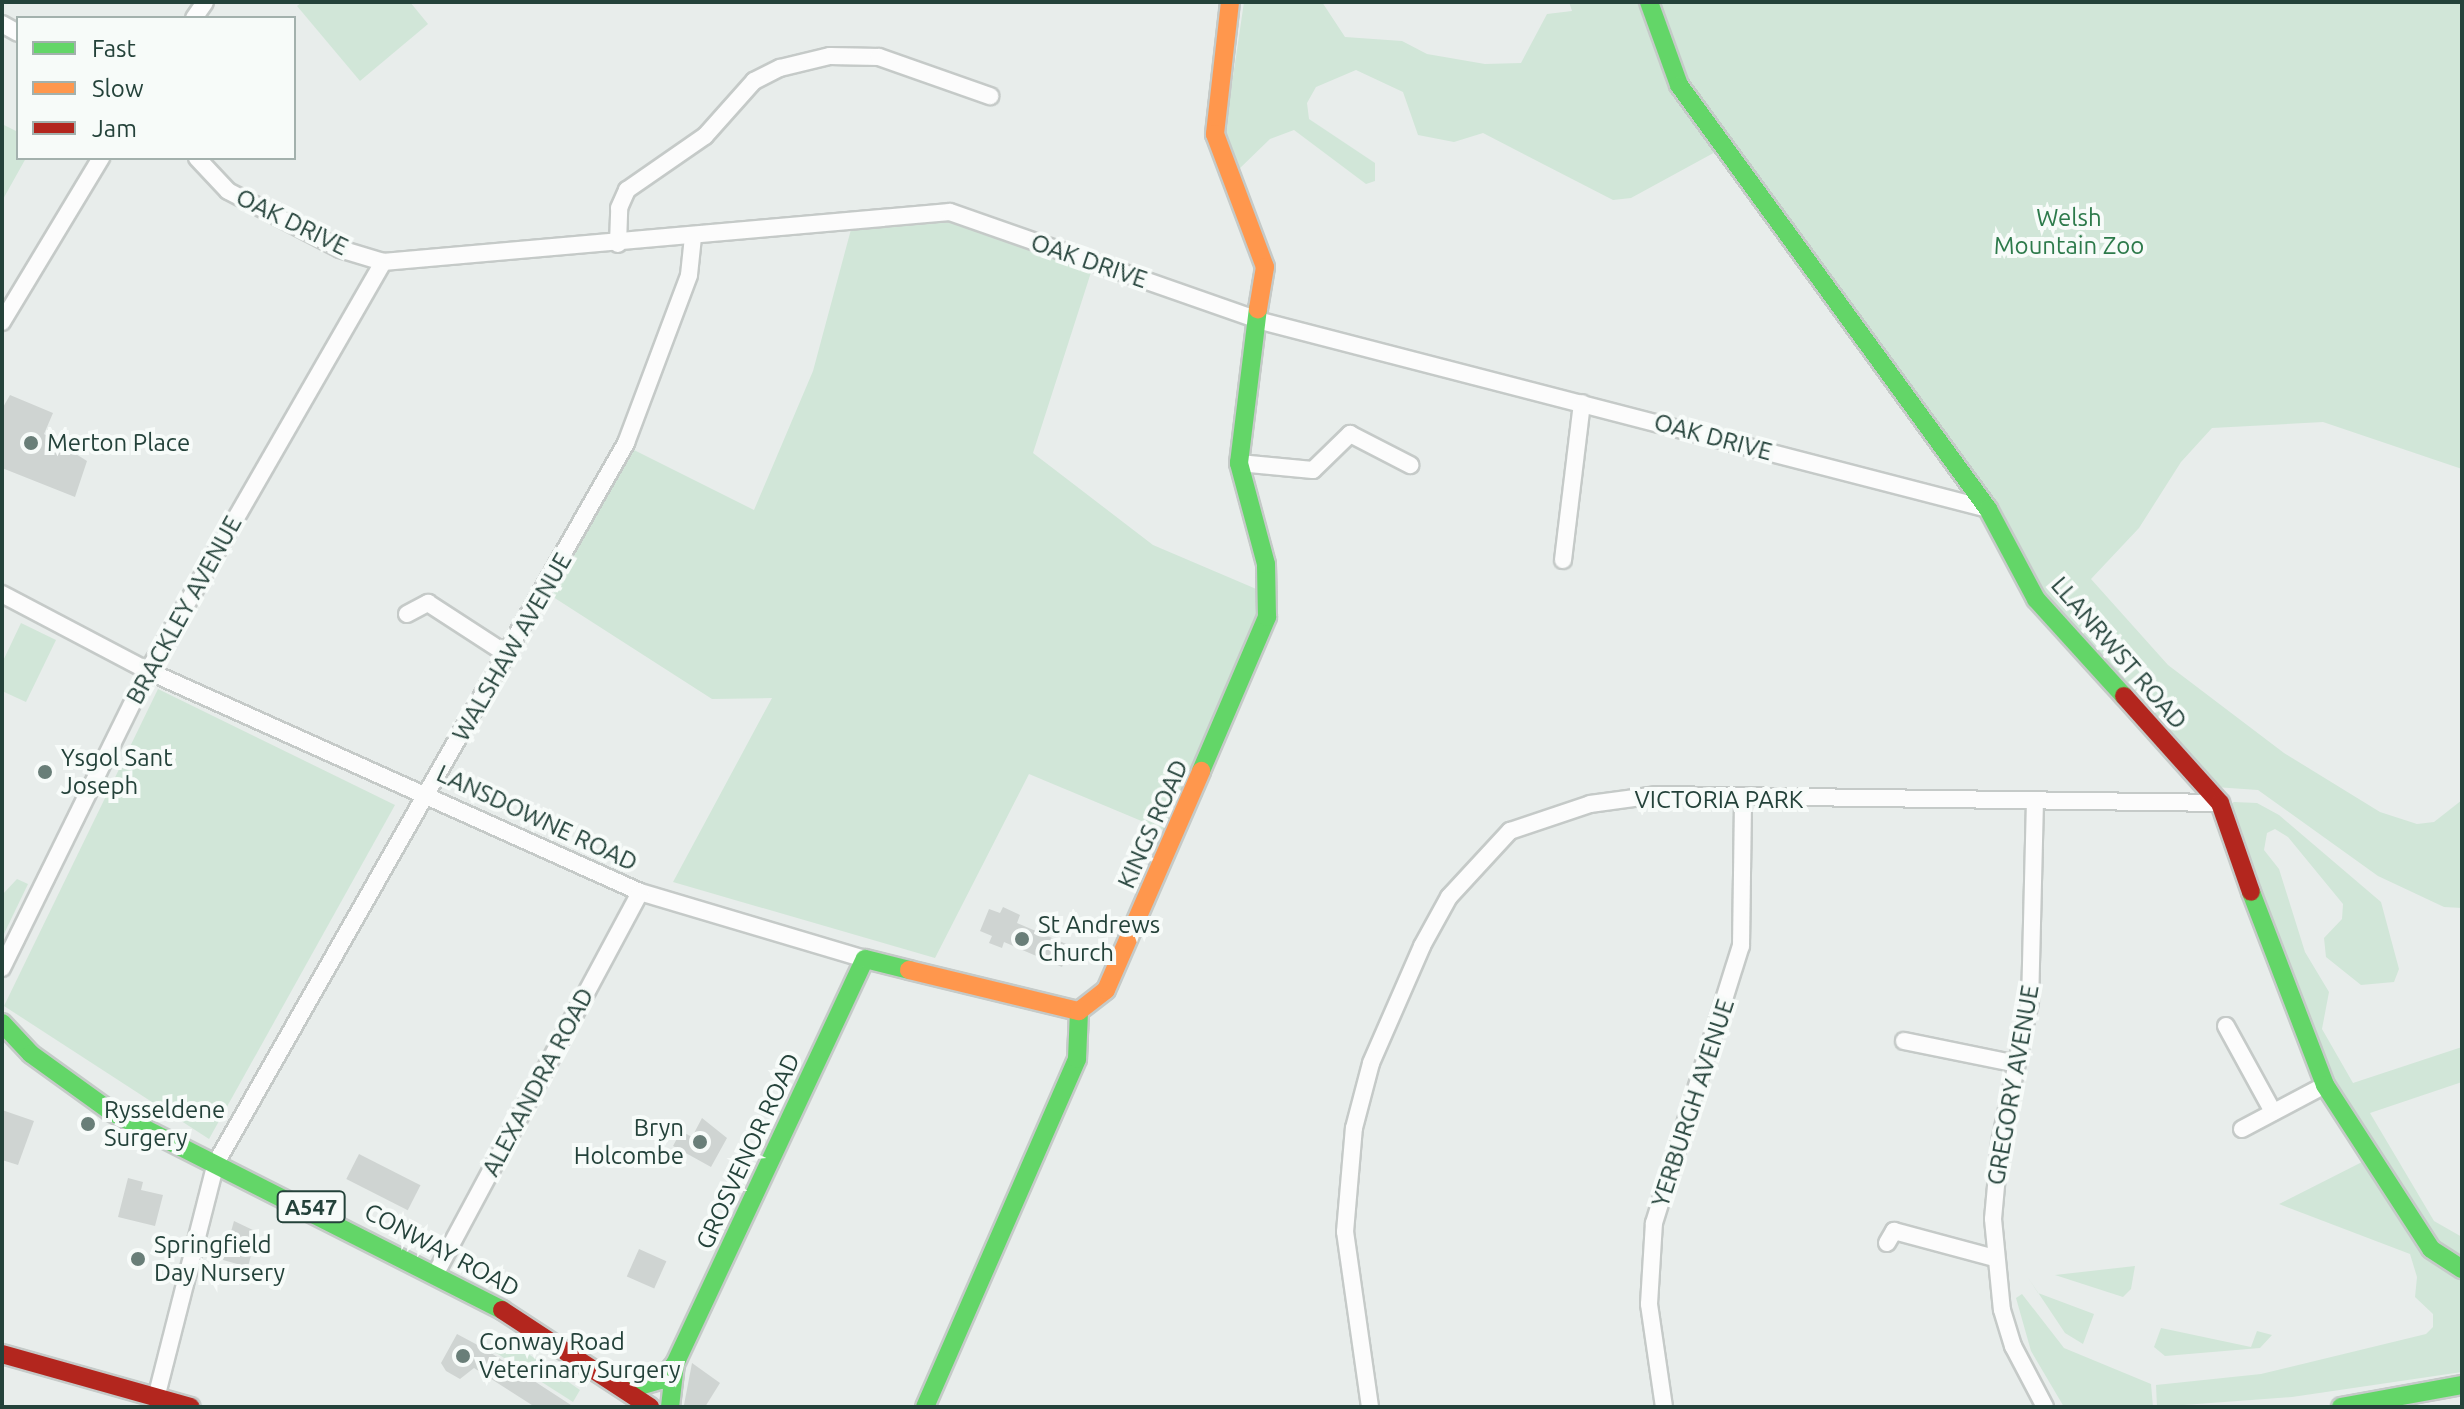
<!DOCTYPE html>
<style>
body{margin:0}
#map{position:relative;width:2464px;height:1409px;overflow:hidden;background:#e8edeb;font-family:Ubuntu,sans-serif}
div>[style]{position:absolute}
.green>*{inset:0;background:#d1e6d8}
.building>*{inset:0;background:#cfd4d2;transform-origin:0 0}
.roads{filter:drop-shadow(2px 0 #c5cac8) drop-shadow(-2px 0 #c5cac8) drop-shadow(0 2px #c5cac8) drop-shadow(0 -2px #c5cac8)}
.street>*{height:16px;margin:-8px;padding:0 8px;transform-origin:8px;border-radius:8px;background:#fcfcfc}
.fast>*{height:18px;margin:-9px;padding:0 9px;transform-origin:9px;border-radius:9px;background:#63d668}
.slow>*{height:18px;margin:-9px;padding:0 9px;transform-origin:9px;border-radius:9px;background:#ff974d}
.jam>*{height:18px;margin:-9px;padding:0 9px;transform-origin:9px;border-radius:9px;background:#b3261e}
.dots>*{width:22px;height:22px;translate:-50% -50%;box-sizing:border-box;border:4px solid #f7fbf9;border-radius:50%}
span{translate:-50% -50%;white-space:nowrap;text-align:center;line-height:1.15;-webkit-text-stroke:8px #f7fbf9;paint-order:stroke}
.shield-label span{padding:2px 6px;background:#f7fbf9;border:2px solid;border-radius:6px;-webkit-text-stroke-width:0}
.shield-label{font-size:22px;color:#24423a;font-weight:700}
.park-label{font-size:24px;color:#2d7a4b}
.street-label{font-size:24px;color:#24423a}
.poi-label{font-size:24px;color:#24423a}
.left{translate:0 -50%;text-align:left}
.right{translate:-100% -50%;text-align:right}
.frame{position:absolute;inset:0;border:4px solid #24423a;pointer-events:none}
.legend{position:absolute;left:16px;top:16px;width:280px;height:144px;box-sizing:border-box;background:#f7fbf9;border:2px solid #a3b1ad;margin:0;padding:10px 14px;list-style:none;font-size:24px;color:#24423a}
.legend li{display:flex;align-items:center;gap:16px;height:40px}
.legend b{width:40px;border:2px solid #a3b1ad}
</style>
<div id="map">
<div class="green">
<i style="clip-path:polygon(302px 2px,410px 2px,428px 24px,360px 81px,297px 6px)"></i>
<i style="clip-path:polygon(1244px 2px,1322px 2px,1345px 37px,1402px 41px,1427px 54px,1485px 64px,1521px 63px,1547px 14px,1572px 11px,1569px 2px,2462px 2px,2462px 469px,2323px 422px,2212px 428px,2181px 462px,2139px 528px,2091px 579px,2168px 665px,2284px 753px,2380px 812px,2417px 824px,2434px 822px,2462px 800px,2462px 908px,2444px 907px,2378px 876px,2258px 790px,2215px 787px,2048px 602px,1988px 509px,1719px 150px,1631px 198px,1613px 200px,1483px 133px,1454px 142px,1418px 135px,1403px 92px,1356px 70px,1316px 87px,1307px 103px,1309px 119px,1375px 163px,1375px 181px,1366px 184px,1294px 130px,1270px 139px,1238px 170px,1225px 131px)"></i>
<i style="clip-path:polygon(2px 124px,18px 132px,18px 158px,26px 158px,2px 201px)"></i>
<i style="clip-path:polygon(950px 212px,1094px 263px,1033px 453px,1153px 545px,1268px 594px,1175px 835px,1029px 774px,935px 958px,673px 882px,772px 698px,712px 699px,550px 595px,634px 450px,754px 510px,813px 371px,853px 222px)"></i>
<i style="clip-path:polygon(21px 623px,56px 640px,26px 702px,2px 691px,2px 663px)"></i>
<i style="clip-path:polygon(158px 689px,395px 805px,209px 1139px,4px 1006px)"></i>
<i style="clip-path:polygon(2234px 802px,2257px 803px,2279px 815px,2381px 902px,2399px 969px,2394px 982px,2361px 985px,2326px 957px,2324px 938px,2342px 919px,2343px 904px,2288px 837px,2275px 829px,2267px 833px,2264px 850px,2279px 869px,2305px 952px,2329px 992px,2322px 1029px,2353px 1083px,2462px 1047px,2462px 1082px,2370px 1113px,2434px 1221px,2462px 1237px,2462px 1257px,2440px 1245px,2340px 1095px,2310px 1037px,2228px 805px)"></i>
<i style="clip-path:polygon(17px 879px,28px 884px,2px 938px,2px 895px)"></i>
<i style="clip-path:polygon(2366px 1160px,2424px 1254px,2462px 1279px,2462px 1372px,2292px 1397px,2157px 1407px,2156px 1385px,2261px 1374px,2426px 1334px,2433px 1327px,2433px 1314px,2415px 1297px,2417px 1277px,2410px 1254px,2279px 1204px)"></i>
<i style="clip-path:polygon(2135px 1266px,2131px 1289px,2123px 1297px,2055px 1275px)"></i>
<i style="clip-path:polygon(2027px 1276px,2038px 1293px,2094px 1314px,2083px 1344px,2065px 1333px)"></i>
<i style="clip-path:polygon(2022px 1294px,2064px 1348px,2151px 1384px,2153px 1407px,2064px 1407px,2031px 1351px,2016px 1298px)"></i>
<i style="clip-path:polygon(2161px 1328px,2251px 1347px,2257px 1331px,2272px 1335px,2260px 1348px,2165px 1356px,2154px 1347px)"></i>
<i style="clip-path:polygon(501px 1335px,580px 1390px,573px 1402px,490px 1349px)"></i>
</div>
<div class="building">
<i style="clip-path:polygon(10px 395px,53px 413px,44px 434px,87px 461px,75px 497px,2px 468px,2px 409px)"></i>
<i style="clip-path:polygon(1003px 907px,1020px 915px,1017px 923px,1071px 946px,1062px 967px,1004px 942px,1002px 948px,989px 943px,992px 936px,980px 931px,989px 909px,1000px 913px)"></i>
<i style="clip-path:polygon(2px 1110px,34px 1121px,18px 1165px,2px 1160px)"></i>
<i style="clip-path:polygon(702px 1118px,727px 1138px,711px 1167px,673px 1146px,681px 1131px,692px 1137px)"></i>
<i style="left:359px;top:1154px;width:69px;height:28px;rotate:27deg"></i>
<i style="clip-path:polygon(128px 1178px,143px 1182px,141px 1190px,163px 1195px,155px 1226px,118px 1217px)"></i>
<i style="clip-path:polygon(234px 1221px,257px 1232px,248px 1267px,223px 1260px)"></i>
<i style="left:639px;top:1249px;width:30px;height:30px;rotate:24deg"></i>
<i style="clip-path:polygon(457px 1334px,485px 1349px,574px 1407px,535px 1407px,474px 1368px,460px 1379px,446px 1371px,441px 1363px)"></i>
<i style="clip-path:polygon(692px 1363px,720px 1383px,705px 1407px,684px 1405px)"></i>
</div>
<div class="roads">
<div class="street">
<i style="left:194px;top:18px;width:19px;rotate:-55deg"></i>
<i style="left:2px;top:24px;width:18px;rotate:29deg"></i>
<i style="left:197px;top:158px;width:45px;rotate:46.8deg"></i>
<i style="left:228px;top:191px;width:126px;rotate:27.4deg"></i>
<i style="left:340px;top:249px;width:45px;rotate:16.8deg"></i>
<i style="left:383px;top:262px;width:569px;rotate:-5.04deg"></i>
<i style="left:950px;top:212px;width:330px;rotate:19.3deg"></i>
<i style="left:1261px;top:321px;width:751px;rotate:14.5deg"></i>
<i style="left:618px;top:244px;width:36px;rotate:-88deg"></i>
<i style="left:619px;top:208px;width:20px;rotate:-66deg"></i>
<i style="left:627px;top:190px;width:95px;rotate:-34.7deg"></i>
<i style="left:705px;top:136px;width:74px;rotate:-48.3deg"></i>
<i style="left:754px;top:81px;width:29px;rotate:-27deg"></i>
<i style="left:780px;top:68px;width:51px;rotate:-13.5deg"></i>
<i style="left:830px;top:56px;width:49px;rotate:1.2deg"></i>
<i style="left:879px;top:57px;width:118px;rotate:19.4deg"></i>
<i style="left:2px;top:322px;width:192px;rotate:-58.9deg"></i>
<i style="left:1239px;top:463px;width:74px;rotate:5.4deg"></i>
<i style="left:1313px;top:470px;width:52px;rotate:-44.2deg"></i>
<i style="left:1350px;top:434px;width:68px;rotate:27.3deg"></i>
<i style="left:1563px;top:560px;width:158px;rotate:-83.1deg"></i>
<i style="left:2px;top:594px;width:165px;rotate:27.8deg"></i>
<i style="left:148px;top:671px;width:539px;rotate:24.19deg"></i>
<i style="left:640px;top:892px;width:235px;rotate:16.6deg"></i>
<i style="left:407px;top:614px;width:24px;rotate:-28deg"></i>
<i style="left:428px;top:603px;width:95px;rotate:33deg"></i>
<i style="left:2035px;top:800px;width:202px;rotate:91.4deg"></i>
<i style="left:2030px;top:1002px;width:143px;rotate:102.1deg"></i>
<i style="left:2000px;top:1142px;width:77px;rotate:95.2deg"></i>
<i style="left:1993px;top:1219px;width:91px;rotate:84.4deg"></i>
<i style="left:2002px;top:1310px;width:38px;rotate:73deg"></i>
<i style="left:2013px;top:1346px;width:69px;rotate:62.3deg"></i>
<i style="left:2px;top:968px;width:331px;rotate:-63.8deg"></i>
<i style="left:148px;top:671px;width:472px;rotate:-60.1deg"></i>
<i style="left:2226px;top:1026px;width:98px;rotate:61.3deg"></i>
<i style="left:1904px;top:1041px;width:115px;rotate:11.5deg"></i>
<i style="left:2242px;top:1129px;width:94px;rotate:-27.9deg"></i>
<i style="left:1887px;top:1243px;width:14px;rotate:-60deg"></i>
<i style="left:1894px;top:1231px;width:105px;rotate:15deg"></i>
<i style="left:436px;top:1273px;width:432px;rotate:-61.8deg"></i>
<i style="left:156px;top:1398px;width:243px;rotate:-75.7deg"></i>
<i style="left:216px;top:1163px;width:829px;rotate:-60.34deg"></i>
<i style="left:626px;top:443px;width:179px;rotate:-69.4deg"></i>
<i style="left:689px;top:275px;width:37px;rotate:-84deg"></i>
<i style="left:1370px;top:1407px;width:177px;rotate:-98.1deg"></i>
<i style="left:1345px;top:1232px;width:104px;rotate:-85.1deg"></i>
<i style="left:1354px;top:1128px;width:67px;rotate:-75.3deg"></i>
<i style="left:1371px;top:1063px;width:128px;rotate:-66.4deg"></i>
<i style="left:1422px;top:946px;width:56px;rotate:-61.1deg"></i>
<i style="left:1449px;top:897px;width:90px;rotate:-47.3deg"></i>
<i style="left:1510px;top:831px;width:84px;rotate:-18.6deg"></i>
<i style="left:1590px;top:804px;width:68px;rotate:-7.7deg"></i>
<i style="left:1657px;top:795px;width:563px;rotate:0.81deg"></i>
<i style="left:1664px;top:1407px;width:104px;rotate:-98.3deg"></i>
<i style="left:1649px;top:1304px;width:81px;rotate:-86.5deg"></i>
<i style="left:1654px;top:1223px;width:290px;rotate:-72.6deg"></i>
<i style="left:1741px;top:946px;width:147px;rotate:-89.2deg"></i>
</div>
<div class="fast">
<i style="left:1649px;top:2px;width:88px;rotate:70.1deg"></i>
<i style="left:1679px;top:85px;width:525px;rotate:53.92deg"></i>
<i style="left:1988px;top:509px;width:102px;rotate:61.9deg"></i>
<i style="left:2036px;top:599px;width:131px;rotate:47.8deg"></i>
<i style="left:1201px;top:771px;width:168px;rotate:-66.8deg"></i>
<i style="left:1267px;top:617px;width:53px;rotate:-91.1deg"></i>
<i style="left:1266px;top:564px;width:105px;rotate:-105deg"></i>
<i style="left:1239px;top:463px;width:155px;rotate:-83deg"></i>
<i style="left:2251px;top:892px;width:207px;rotate:69deg"></i>
<i style="left:2325px;top:1085px;width:195px;rotate:57.1deg"></i>
<i style="left:2431px;top:1249px;width:37px;rotate:33deg"></i>
<i style="left:2px;top:1023px;width:42px;rotate:46.9deg"></i>
<i style="left:31px;top:1054px;width:97px;rotate:35.8deg"></i>
<i style="left:110px;top:1111px;width:440px;rotate:26.9deg"></i>
<i style="left:625px;top:1390px;width:37px;rotate:-16deg"></i>
<i style="left:661px;top:1380px;width:21px;rotate:-49deg"></i>
<i style="left:670px;top:1407px;width:43px;rotate:-83.4deg"></i>
<i style="left:675px;top:1364px;width:447px;rotate:-64.9deg"></i>
<i style="left:865px;top:959px;width:45px;rotate:14deg"></i>
<i style="left:925px;top:1407px;width:380px;rotate:-66.4deg"></i>
<i style="left:1077px;top:1059px;width:48px;rotate:-87.6deg"></i>
<i style="left:2341px;top:1407px;width:123px;rotate:-10.3deg"></i>
</div>
<div class="slow">
<i style="left:1230px;top:2px;width:133px;rotate:96.5deg"></i>
<i style="left:1215px;top:134px;width:142px;rotate:69.4deg"></i>
<i style="left:1265px;top:267px;width:43px;rotate:99.5deg"></i>
<i style="left:909px;top:970px;width:175px;rotate:13.6deg"></i>
<i style="left:1079px;top:1011px;width:34px;rotate:-38deg"></i>
<i style="left:1106px;top:990px;width:239px;rotate:-66.5deg"></i>
</div>
<div class="jam">
<i style="left:2124px;top:696px;width:144px;rotate:48.1deg"></i>
<i style="left:2220px;top:803px;width:94px;rotate:70.8deg"></i>
<i style="left:502px;top:1310px;width:177px;rotate:33.2deg"></i>
<i style="left:2px;top:1354px;width:196px;rotate:15.7deg"></i>
</div>
</div>
<div class="dots">
<i style="left:31px;top:443px;background:#697e78"></i>
<i style="left:45px;top:772px;background:#697e78"></i>
<i style="left:1022px;top:939px;background:#697e78"></i>
<i style="left:88px;top:1124px;background:#697e78"></i>
<i style="left:700px;top:1142px;background:#697e78"></i>
<i style="left:138px;top:1259px;background:#697e78"></i>
<i style="left:463px;top:1356px;background:#697e78"></i>
</div>
<div class="shield-label">
<span style="left:311px;top:1207px">A547</span>
</div>
<div class="park-label">
<span style="left:2069px;top:232px">Welsh<br>Mountain Zoo</span>
</div>
<div class="street-label">
<span style="left:292px;top:222px;rotate:26deg">OAK DRIVE</span>
<span style="left:1089px;top:261px;rotate:19deg">OAK DRIVE</span>
<span style="left:1713px;top:437px;rotate:15deg">OAK DRIVE</span>
<span style="left:184px;top:610px;rotate:-61deg">BRACKLEY AVENUE</span>
<span style="left:512px;top:647px;rotate:-60deg">WALSHAW AVENUE</span>
<span style="left:2119px;top:653px;rotate:49deg">LLANRWST ROAD</span>
<span style="left:1719px;top:800px">VICTORIA PARK</span>
<span style="left:537px;top:818px;rotate:25deg">LANSDOWNE ROAD</span>
<span style="left:1153px;top:824px;rotate:-66deg">KINGS ROAD</span>
<span style="left:538px;top:1082px;rotate:-62deg">ALEXANDRA ROAD</span>
<span style="left:2013px;top:1085px;rotate:-80deg">GREGORY AVENUE</span>
<span style="left:1693px;top:1103px;rotate:-72deg">YERBURGH AVENUE</span>
<span style="left:748px;top:1151px;rotate:-65deg">GROSVENOR ROAD</span>
<span style="left:442px;top:1250px;rotate:28deg">CONWAY ROAD</span>
</div>
<div class="poi-label">
<span class="left" style="left:47px;top:443px">Merton Place</span>
<span class="left" style="left:61px;top:772px">Ysgol Sant<br>Joseph</span>
<span class="left" style="left:1038px;top:939px">St Andrews<br>Church</span>
<span class="left" style="left:104px;top:1124px">Rysseldene<br>Surgery</span>
<span class="right" style="left:684px;top:1142px">Bryn<br>Holcombe</span>
<span class="left" style="left:154px;top:1259px">Springfield<br>Day Nursery</span>
<span class="left" style="left:479px;top:1356px">Conway Road<br>Veterinary Surgery</span>
</div>
<div class="frame"></div>
<ul class="legend">
<li><b style="height:10px;background:#63d668"></b>Fast</li>
<li><b style="height:10px;background:#ff974d"></b>Slow</li>
<li><b style="height:10px;background:#b3261e"></b>Jam</li>
</ul>
</div>
